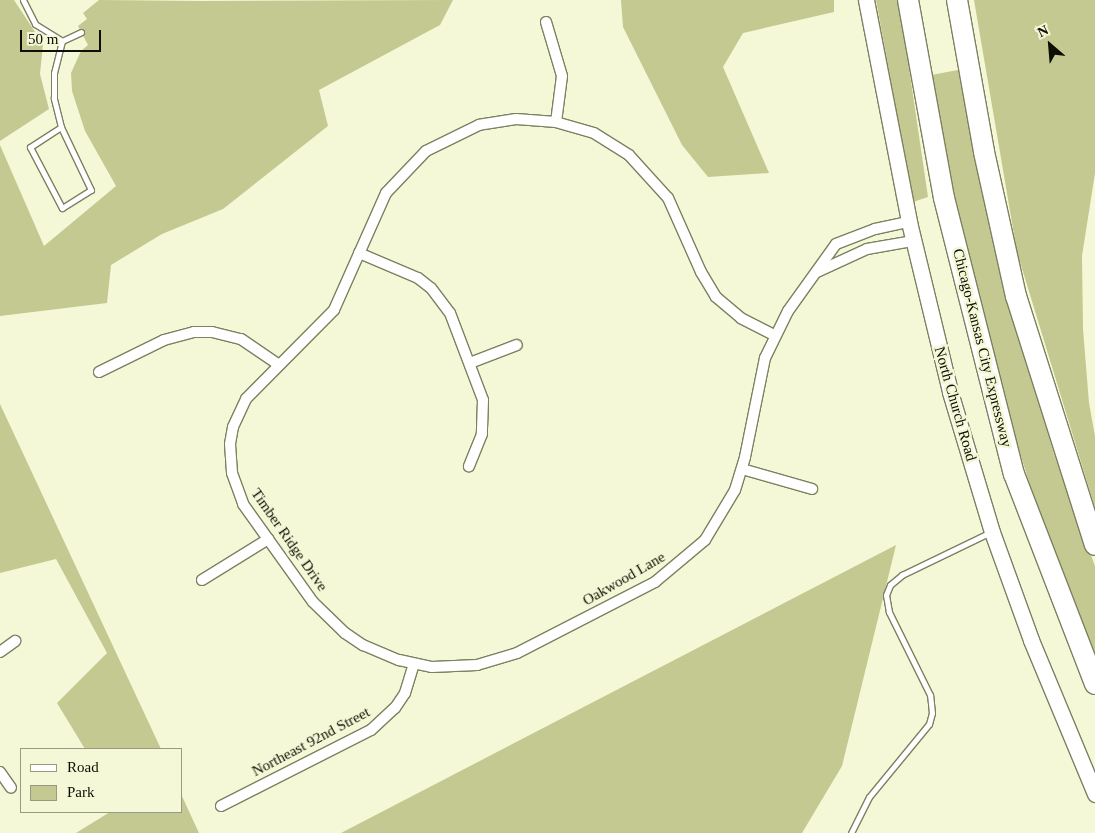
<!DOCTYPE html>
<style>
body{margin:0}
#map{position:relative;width:1095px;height:833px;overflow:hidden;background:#f5f8d6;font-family:Georgia,serif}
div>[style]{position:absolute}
.green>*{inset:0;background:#c4c991}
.roads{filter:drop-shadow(1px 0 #7d8061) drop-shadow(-1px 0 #7d8061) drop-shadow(0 1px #7d8061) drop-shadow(0 -1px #7d8061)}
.service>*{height:5px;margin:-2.5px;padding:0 2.5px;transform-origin:2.5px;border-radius:2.5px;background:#fff}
.minor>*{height:10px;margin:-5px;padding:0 5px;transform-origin:5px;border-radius:5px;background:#fff}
.secondary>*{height:15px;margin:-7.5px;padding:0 7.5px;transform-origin:7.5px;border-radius:7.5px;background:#fff}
.motorway>*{height:20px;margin:-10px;padding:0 10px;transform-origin:10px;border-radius:10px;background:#fff}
span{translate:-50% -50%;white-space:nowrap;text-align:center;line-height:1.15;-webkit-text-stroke:5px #f5f8d6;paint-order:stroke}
.street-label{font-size:15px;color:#0d0e04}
.legend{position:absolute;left:20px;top:748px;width:162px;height:65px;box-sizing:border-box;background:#f5f8d6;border:1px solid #989a82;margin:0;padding:6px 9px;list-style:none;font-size:15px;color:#0d0e04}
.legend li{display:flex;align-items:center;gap:10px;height:25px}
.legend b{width:25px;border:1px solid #989a82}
.north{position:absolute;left:1025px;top:20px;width:50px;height:50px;-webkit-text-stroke:4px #f5f8d6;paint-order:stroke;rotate:333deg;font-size:14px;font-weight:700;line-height:20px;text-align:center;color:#0d0e04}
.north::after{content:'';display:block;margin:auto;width:18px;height:22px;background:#0d0e04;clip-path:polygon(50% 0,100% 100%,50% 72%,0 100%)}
.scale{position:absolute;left:20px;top:30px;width:81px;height:22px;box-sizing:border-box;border:2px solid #0d0e04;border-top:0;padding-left:6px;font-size:15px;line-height:18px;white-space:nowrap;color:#0d0e04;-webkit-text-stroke:4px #f5f8d6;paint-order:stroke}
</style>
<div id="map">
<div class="green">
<i style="clip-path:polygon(0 0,14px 0,43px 44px,40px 74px,49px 109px,0 141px)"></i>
<i style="clip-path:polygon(99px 0,200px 1px,453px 0,440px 25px,319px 90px,328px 126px,223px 209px,162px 234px,111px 265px,107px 303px,0 316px,0 145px,44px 246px,116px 186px,85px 131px,72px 91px,71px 73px,81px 51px,88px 45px,78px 26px,87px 19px,83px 13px)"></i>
<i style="clip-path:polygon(621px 0,834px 0,834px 12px,743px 33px,723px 67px,769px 173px,708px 177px,682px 145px,623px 27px)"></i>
<i style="clip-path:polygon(876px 0,899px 0,928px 197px,913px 202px)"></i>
<i style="clip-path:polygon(974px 0,1095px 0,1095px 173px,1082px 256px,1083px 329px,1089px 403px,1095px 436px,1095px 508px,1017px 252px)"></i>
<i style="clip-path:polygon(958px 70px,998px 258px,1054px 454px,1095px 566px,1095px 669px,1032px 492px,1008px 414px,952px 194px,931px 75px)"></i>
<i style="clip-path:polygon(0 404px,161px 749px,85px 749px,57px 703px,107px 653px,56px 559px,0 573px)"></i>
<i style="clip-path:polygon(896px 545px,842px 766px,802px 833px,341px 833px)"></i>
<i style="clip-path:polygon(181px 794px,199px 833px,76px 833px,110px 812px,181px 812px)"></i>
</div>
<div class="roads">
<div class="service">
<i style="left:23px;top:0;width:27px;rotate:63deg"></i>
<i style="left:35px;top:24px;width:32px;rotate:32deg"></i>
<i style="left:62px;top:41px;width:21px;rotate:-25deg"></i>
<i style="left:61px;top:127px;width:37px;rotate:147deg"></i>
<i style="left:30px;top:147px;width:69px;rotate:62.3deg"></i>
<i style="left:62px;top:208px;width:34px;rotate:-32deg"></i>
<i style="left:91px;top:190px;width:70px;rotate:-115.5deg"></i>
<i style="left:61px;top:127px;width:30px;rotate:-104deg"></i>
<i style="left:54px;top:98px;width:25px;rotate:-90deg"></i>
<i style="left:54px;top:73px;width:33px;rotate:-76deg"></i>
<i style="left:851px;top:833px;width:40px;rotate:-63.4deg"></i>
<i style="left:869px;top:797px;width:94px;rotate:-50.6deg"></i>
<i style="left:929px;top:724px;width:11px;rotate:-75deg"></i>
<i style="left:932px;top:713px;width:18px;rotate:-96deg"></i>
<i style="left:930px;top:695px;width:93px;rotate:-116.3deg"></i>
<i style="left:889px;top:612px;width:17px;rotate:-100deg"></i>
<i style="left:886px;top:595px;width:11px;rotate:-68deg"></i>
<i style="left:890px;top:585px;width:16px;rotate:-40deg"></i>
<i style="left:902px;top:575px;width:99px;rotate:-25.8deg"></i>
</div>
<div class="minor">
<i style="left:546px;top:22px;width:56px;rotate:73.5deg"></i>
<i style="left:562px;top:76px;width:46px;rotate:97.4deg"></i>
<i style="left:359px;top:253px;width:64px;rotate:23deg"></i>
<i style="left:418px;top:278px;width:16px;rotate:38deg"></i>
<i style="left:431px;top:288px;width:31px;rotate:53deg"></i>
<i style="left:450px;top:313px;width:93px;rotate:69.2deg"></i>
<i style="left:483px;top:400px;width:34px;rotate:92deg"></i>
<i style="left:482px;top:434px;width:35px;rotate:112deg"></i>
<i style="left:817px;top:272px;width:55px;rotate:-24.7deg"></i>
<i style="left:867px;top:249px;width:47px;rotate:-9.9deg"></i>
<i style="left:774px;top:335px;width:37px;rotate:-153deg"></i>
<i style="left:741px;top:318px;width:33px;rotate:-140deg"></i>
<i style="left:716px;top:297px;width:29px;rotate:-121deg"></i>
<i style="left:701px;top:272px;width:81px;rotate:-114deg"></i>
<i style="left:668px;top:198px;width:58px;rotate:-132.2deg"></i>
<i style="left:629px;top:155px;width:41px;rotate:-147.8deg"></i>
<i style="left:594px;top:133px;width:40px;rotate:-164deg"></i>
<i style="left:556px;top:122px;width:40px;rotate:-175.7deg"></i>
<i style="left:516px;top:119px;width:37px;rotate:171deg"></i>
<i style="left:479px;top:125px;width:59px;rotate:153.9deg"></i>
<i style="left:426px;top:151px;width:58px;rotate:133.6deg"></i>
<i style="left:386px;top:193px;width:128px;rotate:114deg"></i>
<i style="left:334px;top:310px;width:125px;rotate:134.7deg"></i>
<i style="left:246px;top:399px;width:31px;rotate:115deg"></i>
<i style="left:233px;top:427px;width:17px;rotate:100deg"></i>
<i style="left:230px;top:444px;width:29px;rotate:86deg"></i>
<i style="left:232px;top:473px;width:33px;rotate:70deg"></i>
<i style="left:243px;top:504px;width:120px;rotate:54.5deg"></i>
<i style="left:313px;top:602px;width:45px;rotate:44.1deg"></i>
<i style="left:345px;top:633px;width:22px;rotate:34deg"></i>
<i style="left:363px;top:645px;width:39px;rotate:23deg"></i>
<i style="left:399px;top:660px;width:34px;rotate:12deg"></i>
<i style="left:432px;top:667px;width:45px;rotate:-2.5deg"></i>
<i style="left:477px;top:665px;width:42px;rotate:-16.7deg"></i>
<i style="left:517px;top:653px;width:155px;rotate:-27.2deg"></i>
<i style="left:655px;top:582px;width:65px;rotate:-40deg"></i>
<i style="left:705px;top:540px;width:58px;rotate:-59deg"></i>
<i style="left:735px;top:490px;width:34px;rotate:-73deg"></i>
<i style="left:745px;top:457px;width:101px;rotate:-78.6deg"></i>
<i style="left:765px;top:358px;width:52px;rotate:-63.9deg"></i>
<i style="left:788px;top:311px;width:82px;rotate:-54.4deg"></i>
<i style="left:836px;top:244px;width:42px;rotate:-21deg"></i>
<i style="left:875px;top:229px;width:35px;rotate:-12deg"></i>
<i style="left:470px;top:363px;width:50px;rotate:-21deg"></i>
<i style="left:99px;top:372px;width:72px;rotate:-26.2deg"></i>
<i style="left:164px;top:340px;width:31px;rotate:-15deg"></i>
<i style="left:194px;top:332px;width:18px"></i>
<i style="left:212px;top:332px;width:30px;rotate:14deg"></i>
<i style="left:241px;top:339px;width:46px;rotate:34.4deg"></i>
<i style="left:742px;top:469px;width:73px;rotate:15.9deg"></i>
<i style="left:202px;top:580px;width:78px;rotate:-31.8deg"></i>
<i style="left:0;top:652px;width:19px;rotate:-36deg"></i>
<i style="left:0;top:772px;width:19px;rotate:55deg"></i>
<i style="left:221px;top:806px;width:168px;rotate:-26.9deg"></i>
<i style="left:371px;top:730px;width:33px;rotate:-43deg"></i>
<i style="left:395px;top:708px;width:18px;rotate:-56deg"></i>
<i style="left:405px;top:693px;width:30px;rotate:-73deg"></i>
</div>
<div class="secondary">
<i style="left:866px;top:0;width:226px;rotate:79deg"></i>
<i style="left:909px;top:222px;width:175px;rotate:76.4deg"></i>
<i style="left:950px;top:392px;width:146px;rotate:73.3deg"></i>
<i style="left:992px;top:532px;width:115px;rotate:70.1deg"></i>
<i style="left:1031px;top:640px;width:167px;rotate:67.4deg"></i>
</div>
<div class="motorway">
<i style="left:908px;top:0;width:201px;rotate:79.7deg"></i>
<i style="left:944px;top:198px;width:285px;rotate:75.8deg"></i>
<i style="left:1014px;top:474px;width:225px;rotate:68.9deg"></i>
<i style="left:957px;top:0;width:154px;rotate:79.9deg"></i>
<i style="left:984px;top:152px;width:148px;rotate:77.5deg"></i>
<i style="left:1016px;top:296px;width:261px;rotate:72.4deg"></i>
</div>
</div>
<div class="street-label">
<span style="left:982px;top:348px;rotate:76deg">Chicago-Kansas City Expressway</span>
<span style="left:955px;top:404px;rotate:74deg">North Church Road</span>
<span style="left:289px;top:540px;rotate:55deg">Timber Ridge Drive</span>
<span style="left:624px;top:579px;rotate:-30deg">Oakwood Lane</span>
<span style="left:311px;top:742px;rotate:-28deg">Northeast 92nd Street</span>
</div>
<ul class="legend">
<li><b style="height:6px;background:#fff"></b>Road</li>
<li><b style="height:14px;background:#c4c991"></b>Park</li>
</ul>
<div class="north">N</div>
<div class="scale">50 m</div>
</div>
